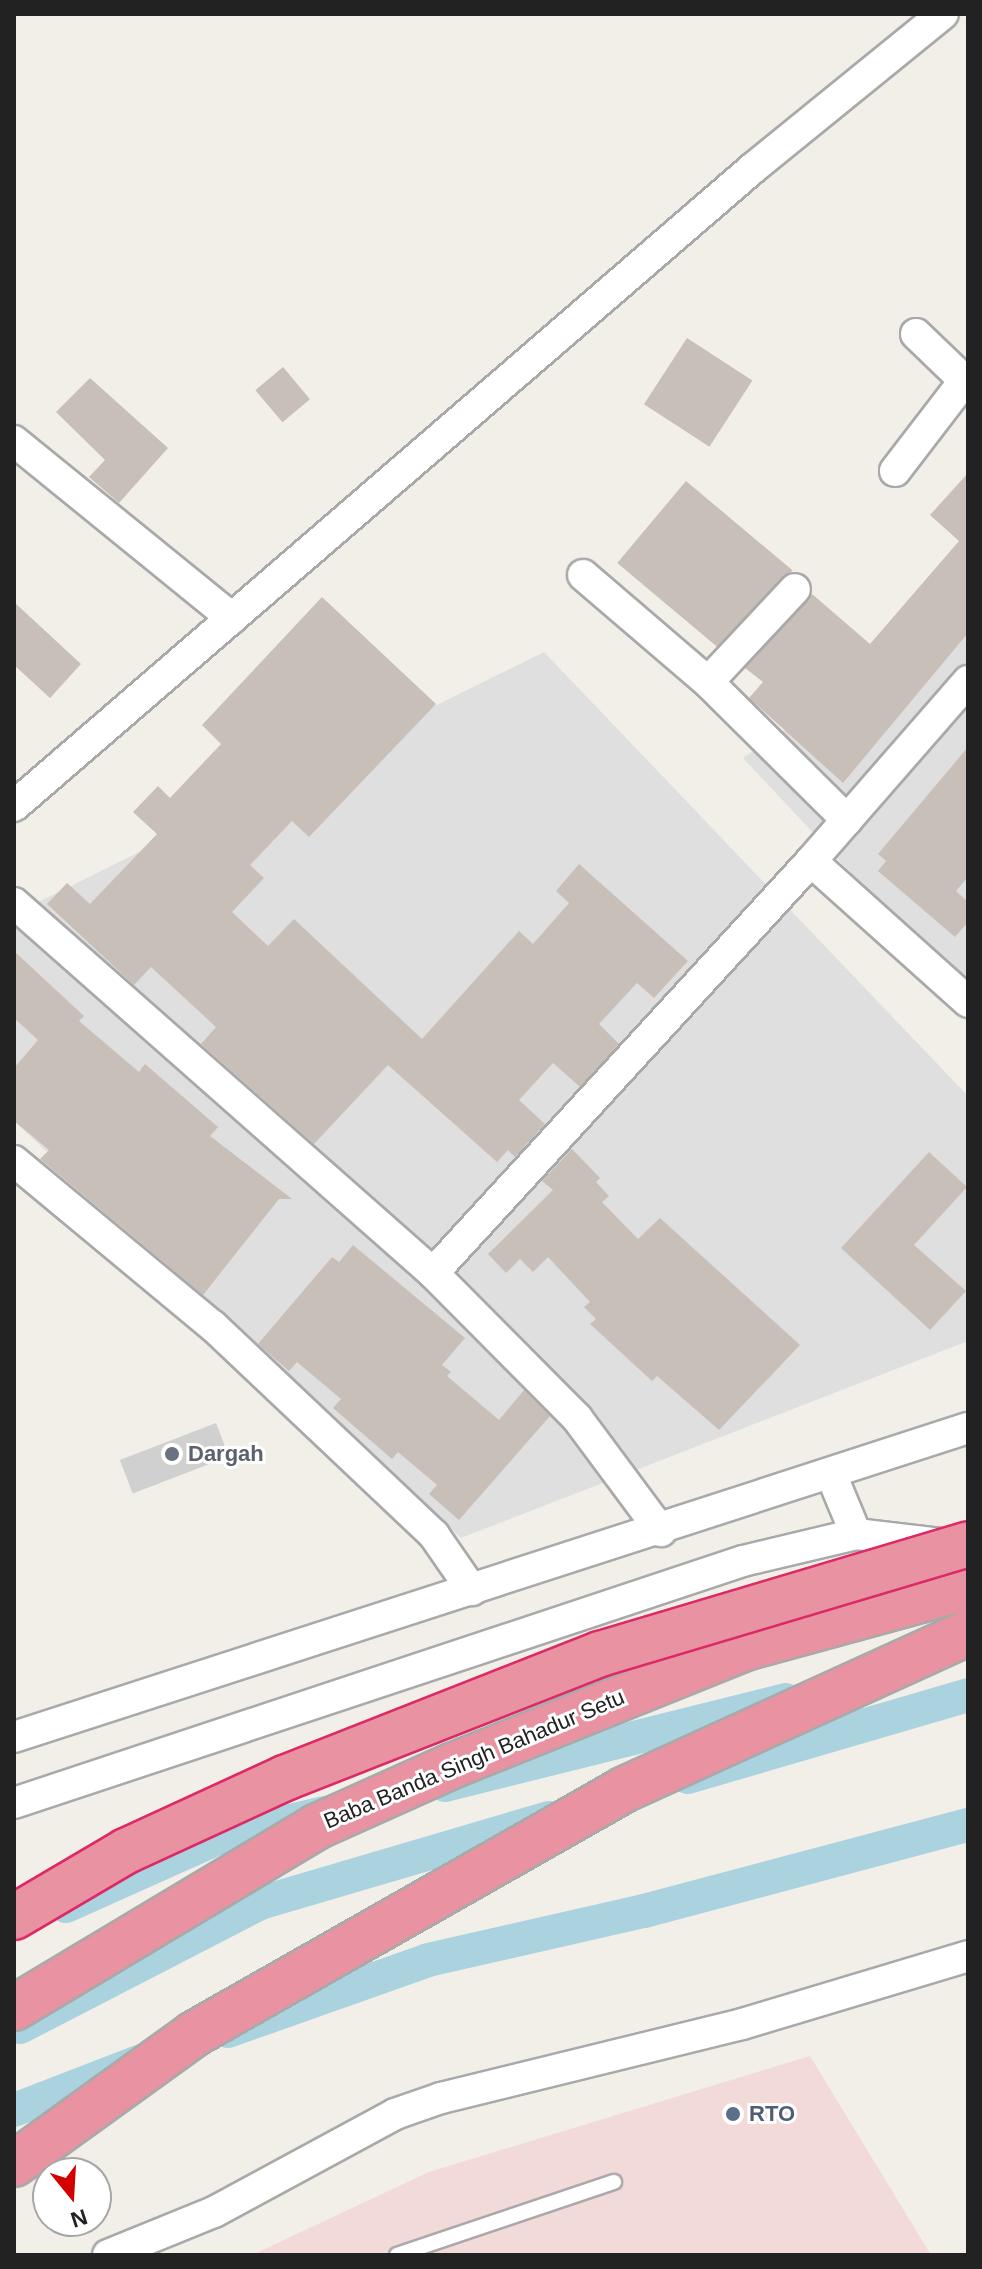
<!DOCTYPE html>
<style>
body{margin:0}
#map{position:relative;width:982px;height:2269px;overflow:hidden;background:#f2efe9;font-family:Helvetica,sans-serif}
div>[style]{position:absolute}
.residential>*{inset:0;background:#e0dfdf}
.commercial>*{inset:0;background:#f2dad9}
.religious>*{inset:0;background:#d0d0d0;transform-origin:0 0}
.canal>*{height:34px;margin:-17px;padding:0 17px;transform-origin:17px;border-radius:17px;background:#aad3df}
.building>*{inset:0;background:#c7bfb8;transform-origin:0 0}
.roads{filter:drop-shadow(2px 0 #a9a9a9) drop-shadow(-2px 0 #a9a9a9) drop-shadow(0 2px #a9a9a9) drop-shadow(0 -2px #a9a9a9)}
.lane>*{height:14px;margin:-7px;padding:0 7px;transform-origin:7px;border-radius:7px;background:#fff}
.street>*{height:30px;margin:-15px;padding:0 15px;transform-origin:15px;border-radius:15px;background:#fff}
.highway>*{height:44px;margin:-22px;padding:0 22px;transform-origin:22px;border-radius:22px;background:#e892a2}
.bridges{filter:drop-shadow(2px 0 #dc2a67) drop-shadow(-2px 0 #dc2a67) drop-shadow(0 2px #dc2a67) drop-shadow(0 -2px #dc2a67)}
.highway-bridge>*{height:44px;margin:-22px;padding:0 22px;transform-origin:22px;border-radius:22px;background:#e892a2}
.dots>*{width:22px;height:22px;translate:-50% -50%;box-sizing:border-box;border:4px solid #fff;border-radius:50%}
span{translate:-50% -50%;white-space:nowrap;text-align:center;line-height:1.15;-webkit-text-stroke:6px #fff;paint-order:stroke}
.worship-label{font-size:22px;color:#5b616d;font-weight:700}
.left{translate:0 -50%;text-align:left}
.street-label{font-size:22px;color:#222}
.service-label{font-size:22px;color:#4e5e75;font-weight:700}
.frame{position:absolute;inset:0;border:16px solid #222;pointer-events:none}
.north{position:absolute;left:32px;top:2157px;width:80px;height:80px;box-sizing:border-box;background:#fff;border:2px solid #a7a7a7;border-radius:50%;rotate:162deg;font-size:22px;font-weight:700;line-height:32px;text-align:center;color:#222}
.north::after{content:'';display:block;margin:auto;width:28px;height:36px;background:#d40000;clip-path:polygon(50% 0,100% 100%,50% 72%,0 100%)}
</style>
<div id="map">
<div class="residential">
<i style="clip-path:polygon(968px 607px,968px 998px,743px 758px)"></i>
<i style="clip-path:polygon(544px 652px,968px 1096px,968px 1341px,461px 1538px,14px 1121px,14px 914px)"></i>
</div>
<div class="commercial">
<i style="clip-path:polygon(810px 2056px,931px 2255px,252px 2255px,429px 2172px)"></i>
</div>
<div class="religious">
<i style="left:216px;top:1423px;width:36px;height:103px;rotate:69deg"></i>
</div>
<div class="canal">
<i style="left:688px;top:1777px;width:292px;rotate:-16.3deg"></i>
<i style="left:445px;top:1785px;width:351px;rotate:-14deg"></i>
<i style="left:66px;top:1906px;width:167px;rotate:-24.1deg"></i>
<i style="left:218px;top:1838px;width:109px;rotate:-13.3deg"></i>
<i style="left:20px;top:2027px;width:270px;rotate:-27.3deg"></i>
<i style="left:260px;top:1903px;width:301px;rotate:-16.4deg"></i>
<i style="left:228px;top:2031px;width:212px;rotate:-19.5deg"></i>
<i style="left:428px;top:1960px;width:221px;rotate:-12.8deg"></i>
<i style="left:644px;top:1911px;width:335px;rotate:-14.9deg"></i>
<i style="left:14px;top:2110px;width:136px;rotate:-21.1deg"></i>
</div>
<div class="building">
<i style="left:687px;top:338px;width:78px;height:79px;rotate:33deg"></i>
<i style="left:283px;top:367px;width:42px;height:36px;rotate:50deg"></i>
<i style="clip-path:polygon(90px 378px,168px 448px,119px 503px,89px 477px,105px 460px,56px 412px)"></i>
<i style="clip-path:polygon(968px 473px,968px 633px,843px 783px,749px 698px,763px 682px,745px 668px,812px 594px,870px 644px,959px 541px,930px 515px)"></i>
<i style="left:686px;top:481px;width:139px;height:107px;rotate:40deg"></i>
<i style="clip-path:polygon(322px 597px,436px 704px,309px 837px,292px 821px,250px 865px,264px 878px,232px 912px,268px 946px,294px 919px,422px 1039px,519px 931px,533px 944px,569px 903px,556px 891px,579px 864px,688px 961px,654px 998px,637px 983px,599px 1024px,619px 1044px,580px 1087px,553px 1063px,519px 1100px,545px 1124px,515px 1157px,508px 1150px,497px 1162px,388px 1065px,314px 1144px,201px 1044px,216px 1027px,151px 967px,134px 985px,47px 904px,67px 883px,90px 904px,157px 834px,133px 812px,158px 786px,170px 798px,221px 744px,202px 725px)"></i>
<i style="clip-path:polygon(14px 602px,81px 664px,50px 698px,14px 665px)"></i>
<i style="clip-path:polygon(968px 747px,968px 877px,956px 891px,968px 902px,968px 922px,955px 937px,878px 871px,886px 861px,878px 854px)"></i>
<i style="clip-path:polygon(14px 951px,84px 1016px,79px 1021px,139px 1072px,145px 1064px,218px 1127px,210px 1136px,292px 1199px,279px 1199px,203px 1295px,40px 1159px,49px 1150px,14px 1121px,14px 1068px,38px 1040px,14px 1018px)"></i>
<i style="clip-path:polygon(572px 1149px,600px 1178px,596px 1182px,609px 1196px,602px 1202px,638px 1239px,660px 1218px,800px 1345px,719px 1430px,657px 1376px,652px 1381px,590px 1324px,596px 1319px,584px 1307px,590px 1302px,548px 1257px,533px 1272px,520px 1259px,506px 1273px,488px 1254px,553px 1190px,542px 1181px)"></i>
<i style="clip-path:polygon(929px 1152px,967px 1187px,914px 1245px,966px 1291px,930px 1330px,841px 1248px)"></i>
<i style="clip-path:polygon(353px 1245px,465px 1338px,442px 1365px,451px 1372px,447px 1376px,499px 1420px,524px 1390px,550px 1416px,459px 1520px,429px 1494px,437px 1485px,398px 1452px,392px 1459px,333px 1408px,341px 1399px,297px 1362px,289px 1371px,258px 1344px,332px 1257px,339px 1262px)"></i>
</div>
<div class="roads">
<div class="lane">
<i style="left:397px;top:2255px;width:229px;rotate:-18.6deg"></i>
</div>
<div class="street">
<i style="left:916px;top:334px;width:72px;rotate:43.9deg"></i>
<i style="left:14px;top:441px;width:281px;rotate:39.1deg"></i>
<i style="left:895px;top:471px;width:120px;rotate:-52.5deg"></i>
<i style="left:583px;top:575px;width:165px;rotate:40.6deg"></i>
<i style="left:708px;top:682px;width:196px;rotate:44.8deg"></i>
<i style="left:708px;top:682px;width:127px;rotate:-46.9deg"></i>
<i style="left:14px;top:806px;width:975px;rotate:-40.8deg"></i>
<i style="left:752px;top:169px;width:246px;rotate:-39.1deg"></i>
<i style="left:811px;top:861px;width:211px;rotate:41.9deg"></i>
<i style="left:14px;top:903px;width:559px;rotate:41.45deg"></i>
<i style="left:433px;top:1273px;width:204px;rotate:45.2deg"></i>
<i style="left:577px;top:1418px;width:141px;rotate:53.4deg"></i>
<i style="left:14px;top:1161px;width:259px;rotate:39.7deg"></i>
<i style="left:213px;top:1326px;width:304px;rotate:43.4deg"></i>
<i style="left:434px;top:1535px;width:67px;rotate:55.4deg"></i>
<i style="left:433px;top:1273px;width:559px;rotate:-47.46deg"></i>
<i style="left:811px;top:861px;width:239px;rotate:-48.9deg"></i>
<i style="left:831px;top:1474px;width:65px;rotate:67.4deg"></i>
<i style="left:14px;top:1737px;width:1003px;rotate:-17.95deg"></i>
<i style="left:14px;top:1803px;width:768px;rotate:-18.36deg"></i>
<i style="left:743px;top:1561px;width:116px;rotate:-13.4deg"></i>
<i style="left:856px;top:1534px;width:94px;rotate:6.7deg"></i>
<i style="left:108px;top:2255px;width:114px;rotate:-22.1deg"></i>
<i style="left:214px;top:2212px;width:206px;rotate:-28.4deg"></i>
<i style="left:395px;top:2114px;width:49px;rotate:-19.2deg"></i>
<i style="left:441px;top:2098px;width:310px;rotate:-13.8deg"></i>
<i style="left:742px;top:2024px;width:236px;rotate:-16.7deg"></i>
</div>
<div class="highway">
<i style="left:14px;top:2008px;width:352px;rotate:-30.9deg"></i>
<i style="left:316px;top:1827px;width:149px;rotate:-24.2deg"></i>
<i style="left:452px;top:1766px;width:316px;rotate:-21.9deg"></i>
<i style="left:745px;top:1648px;width:231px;rotate:-15.3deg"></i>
<i style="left:14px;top:2164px;width:222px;rotate:-35.8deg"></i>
<i style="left:194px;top:2034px;width:494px;rotate:-29.6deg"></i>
<i style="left:623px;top:1790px;width:379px;rotate:-24.5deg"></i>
</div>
</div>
<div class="bridges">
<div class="highway-bridge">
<i style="left:14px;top:1917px;width:130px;rotate:-30.5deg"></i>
<i style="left:126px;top:1851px;width:175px;rotate:-24.7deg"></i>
<i style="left:285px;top:1778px;width:339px;rotate:-21.5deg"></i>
<i style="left:600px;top:1654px;width:384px;rotate:-16.6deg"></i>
</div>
</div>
<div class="dots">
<i style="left:172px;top:1454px;background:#6b7280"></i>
<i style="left:733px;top:2114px;background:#5c6f8a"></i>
</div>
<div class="worship-label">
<span class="left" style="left:188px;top:1454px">Dargah</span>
</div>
<div class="street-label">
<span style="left:474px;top:1759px;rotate:-23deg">Baba Banda Singh Bahadur Setu</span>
</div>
<div class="service-label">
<span class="left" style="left:749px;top:2114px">RTO</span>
</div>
<div class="frame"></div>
<div class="north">N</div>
</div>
